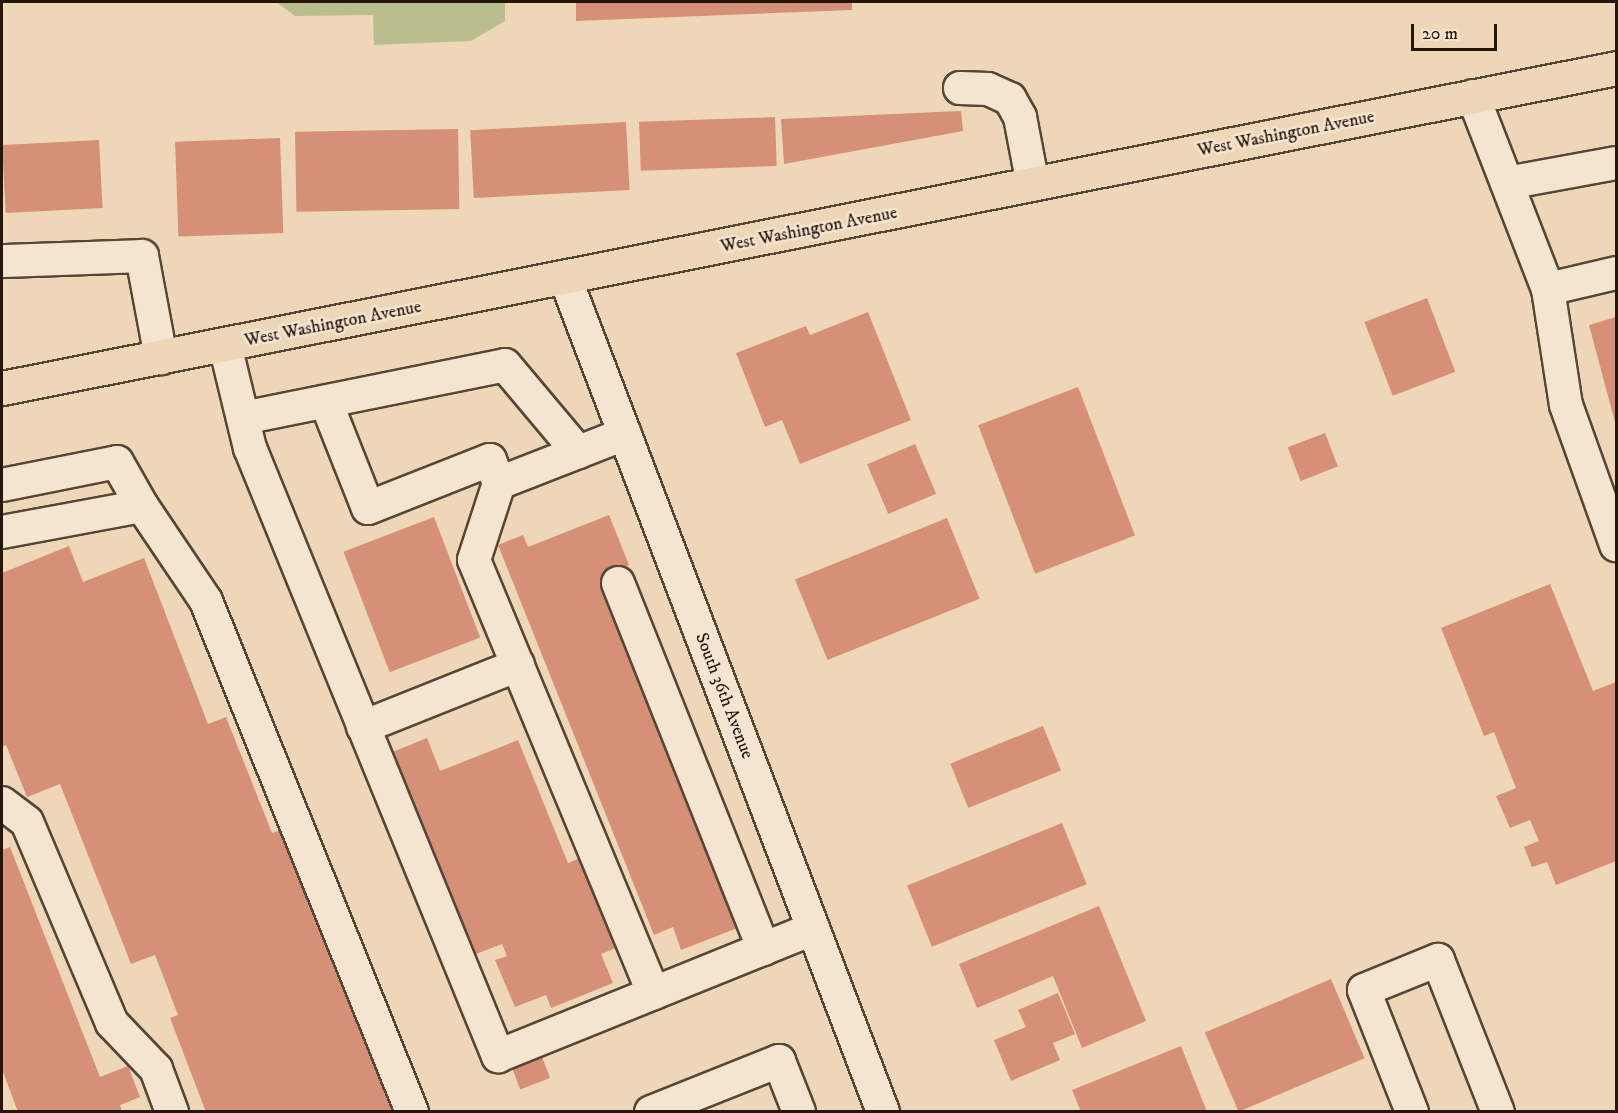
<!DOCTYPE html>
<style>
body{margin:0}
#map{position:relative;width:1618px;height:1113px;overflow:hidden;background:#eed7b6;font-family:"IM FELL DW Pica",serif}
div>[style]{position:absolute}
.green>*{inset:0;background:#b9be8e}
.building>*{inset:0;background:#d69077;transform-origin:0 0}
.roads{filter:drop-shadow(2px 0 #574636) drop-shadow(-2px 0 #574636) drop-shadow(0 2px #574636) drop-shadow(0 -2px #574636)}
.minor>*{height:32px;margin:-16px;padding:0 16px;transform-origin:16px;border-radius:16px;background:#f4e5d0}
.major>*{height:33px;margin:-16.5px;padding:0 16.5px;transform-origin:16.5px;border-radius:16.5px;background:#eed7b6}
span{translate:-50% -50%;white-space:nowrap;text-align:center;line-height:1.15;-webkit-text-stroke:5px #f4e5d0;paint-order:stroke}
.street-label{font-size:18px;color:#25150b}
.frame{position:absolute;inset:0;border:3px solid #25150b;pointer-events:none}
.scale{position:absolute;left:1411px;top:24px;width:86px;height:27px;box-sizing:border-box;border:3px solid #25150b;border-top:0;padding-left:8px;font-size:18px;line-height:21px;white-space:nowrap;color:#25150b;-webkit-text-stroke:4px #f4e5d0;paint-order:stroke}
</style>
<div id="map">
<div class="green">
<i style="clip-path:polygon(276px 2px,505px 2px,505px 21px,471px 41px,374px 45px,373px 15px,295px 16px)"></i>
</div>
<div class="building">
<i style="clip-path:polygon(576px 2px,852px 2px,852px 10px,576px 21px)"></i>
<i style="clip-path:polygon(961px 111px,963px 131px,784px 164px,781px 119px)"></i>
<i style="left:775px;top:117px;width:49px;height:136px;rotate:88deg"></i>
<i style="left:626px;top:122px;width:68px;height:156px;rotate:87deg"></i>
<i style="left:458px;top:129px;width:80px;height:163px;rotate:89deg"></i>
<i style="left:280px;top:138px;width:95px;height:105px;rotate:88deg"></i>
<i style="left:99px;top:140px;width:68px;height:97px;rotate:87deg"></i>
<i style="left:1427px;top:298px;width:79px;height:67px;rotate:69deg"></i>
<i style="clip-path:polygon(868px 312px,911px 420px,800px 464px,782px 420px,765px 427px,736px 353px,806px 326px,810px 335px)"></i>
<i style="clip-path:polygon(1616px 317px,1616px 426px,1589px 325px)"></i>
<i style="left:1078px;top:387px;width:159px;height:107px;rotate:69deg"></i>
<i style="left:1325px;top:433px;width:36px;height:40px;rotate:69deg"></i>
<i style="left:915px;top:444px;width:54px;height:52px;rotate:67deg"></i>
<i style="clip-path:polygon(609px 515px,629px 565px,605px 575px,745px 925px,681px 950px,673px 927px,654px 935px,498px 545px,523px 535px,528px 547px)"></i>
<i style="left:434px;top:517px;width:129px;height:97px;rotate:69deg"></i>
<i style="left:947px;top:518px;width:87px;height:164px;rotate:68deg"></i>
<i style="clip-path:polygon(69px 546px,83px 582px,144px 558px,208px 724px,226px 717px,272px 833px,292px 826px,395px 1112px,206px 1112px,170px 1018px,178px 1015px,155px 955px,131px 964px,60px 784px,27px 797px,6px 745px,2px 747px,2px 573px)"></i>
<i style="clip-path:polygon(1550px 584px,1593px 691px,1616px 682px,1616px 861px,1556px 885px,1547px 862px,1532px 867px,1524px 847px,1539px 841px,1530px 820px,1510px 828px,1496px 796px,1516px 788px,1494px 732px,1484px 736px,1441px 628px)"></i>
<i style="left:1043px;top:726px;width:48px;height:100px;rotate:68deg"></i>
<i style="clip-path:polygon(427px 738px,440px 771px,518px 740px,568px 863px,585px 856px,621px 946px,601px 954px,613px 983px,551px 1008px,546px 995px,515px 1007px,495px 960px,507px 956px,502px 944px,471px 956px,390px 753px)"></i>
<i style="left:1062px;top:823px;width:66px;height:167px;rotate:68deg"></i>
<i style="clip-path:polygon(10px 847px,100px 1077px,128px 1066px,140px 1097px,120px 1105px,122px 1112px,18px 1112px,2px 1069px,2px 850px)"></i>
<i style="clip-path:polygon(1099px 906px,1146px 1021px,1082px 1048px,1053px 976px,977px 1008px,959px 964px)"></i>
<i style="left:1331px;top:979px;width:86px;height:137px;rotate:67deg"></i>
<i style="clip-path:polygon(1058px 993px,1075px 1034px,1053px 1043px,1060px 1060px,1011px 1081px,994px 1040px,1026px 1027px,1018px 1010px)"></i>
<i style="clip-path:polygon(1181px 1046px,1207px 1112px,1081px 1112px,1072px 1090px)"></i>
<i style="left:539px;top:1049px;width:31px;height:32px;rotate:69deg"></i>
</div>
<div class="roads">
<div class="minor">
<i style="left:960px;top:88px;width:28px;rotate:2deg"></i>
<i style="left:988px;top:89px;width:24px;rotate:24deg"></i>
<i style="left:1010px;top:99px;width:21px;rotate:61deg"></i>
<i style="left:1020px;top:117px;width:69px;rotate:79.2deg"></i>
<i style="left:1473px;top:96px;width:207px;rotate:68.8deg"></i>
<i style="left:1548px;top:289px;width:70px;rotate:-13.2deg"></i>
<i style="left:1507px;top:183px;width:111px;rotate:-10.4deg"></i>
<i style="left:2px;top:261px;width:140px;rotate:-2deg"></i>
<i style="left:142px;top:256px;width:104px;rotate:79.4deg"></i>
<i style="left:566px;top:280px;width:890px;rotate:69.14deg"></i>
<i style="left:1548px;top:289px;width:117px;rotate:81.2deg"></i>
<i style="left:1566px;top:405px;width:149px;rotate:70.3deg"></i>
<i style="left:225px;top:345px;width:106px;rotate:76.4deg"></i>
<i style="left:250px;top:448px;width:657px;rotate:67.81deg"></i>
<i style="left:498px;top:1056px;width:340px;rotate:-22deg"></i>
<i style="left:326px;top:402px;width:114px;rotate:68.4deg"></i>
<i style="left:368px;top:508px;width:131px;rotate:-21.5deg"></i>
<i style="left:490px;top:460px;width:25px;rotate:69deg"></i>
<i style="left:499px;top:483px;width:135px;rotate:-21.3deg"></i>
<i style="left:243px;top:418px;width:267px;rotate:-11.4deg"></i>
<i style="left:505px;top:365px;width:114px;rotate:50deg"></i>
<i style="left:499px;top:483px;width:81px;rotate:108deg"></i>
<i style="left:474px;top:560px;width:469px;rotate:67.5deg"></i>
<i style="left:2px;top:485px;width:117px;rotate:-11.3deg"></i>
<i style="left:117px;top:462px;width:51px;rotate:60.4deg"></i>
<i style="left:2px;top:532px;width:142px;rotate:-10.5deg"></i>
<i style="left:142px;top:506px;width:115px;rotate:56deg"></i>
<i style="left:206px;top:601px;width:551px;rotate:68.04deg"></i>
<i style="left:618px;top:583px;width:394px;rotate:68.3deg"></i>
<i style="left:363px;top:727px;width:167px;rotate:-21.8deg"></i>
<i style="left:2px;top:803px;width:31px;rotate:37deg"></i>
<i style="left:27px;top:822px;width:218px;rotate:67.1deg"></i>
<i style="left:112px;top:1023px;width:64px;rotate:46.3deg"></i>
<i style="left:156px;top:1069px;width:46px;rotate:69.6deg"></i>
<i style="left:651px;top:1112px;width:138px;rotate:-21.7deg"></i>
<i style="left:779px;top:1061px;width:55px;rotate:68.6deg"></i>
<i style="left:1412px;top:1112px;width:131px;rotate:-111.5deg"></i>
<i style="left:1364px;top:990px;width:80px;rotate:-22.1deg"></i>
<i style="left:1438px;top:960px;width:163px;rotate:68.5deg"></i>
</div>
<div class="major">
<i style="left:2px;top:388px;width:1645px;rotate:-11.21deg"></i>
</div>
</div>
<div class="street-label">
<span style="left:1286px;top:134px;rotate:-11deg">West Washington Avenue</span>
<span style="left:809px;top:230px;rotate:-11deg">West Washington Avenue</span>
<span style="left:333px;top:324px;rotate:-11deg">West Washington Avenue</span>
<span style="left:724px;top:696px;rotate:69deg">South 36th Avenue</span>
</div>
<div class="frame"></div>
<div class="scale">20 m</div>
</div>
